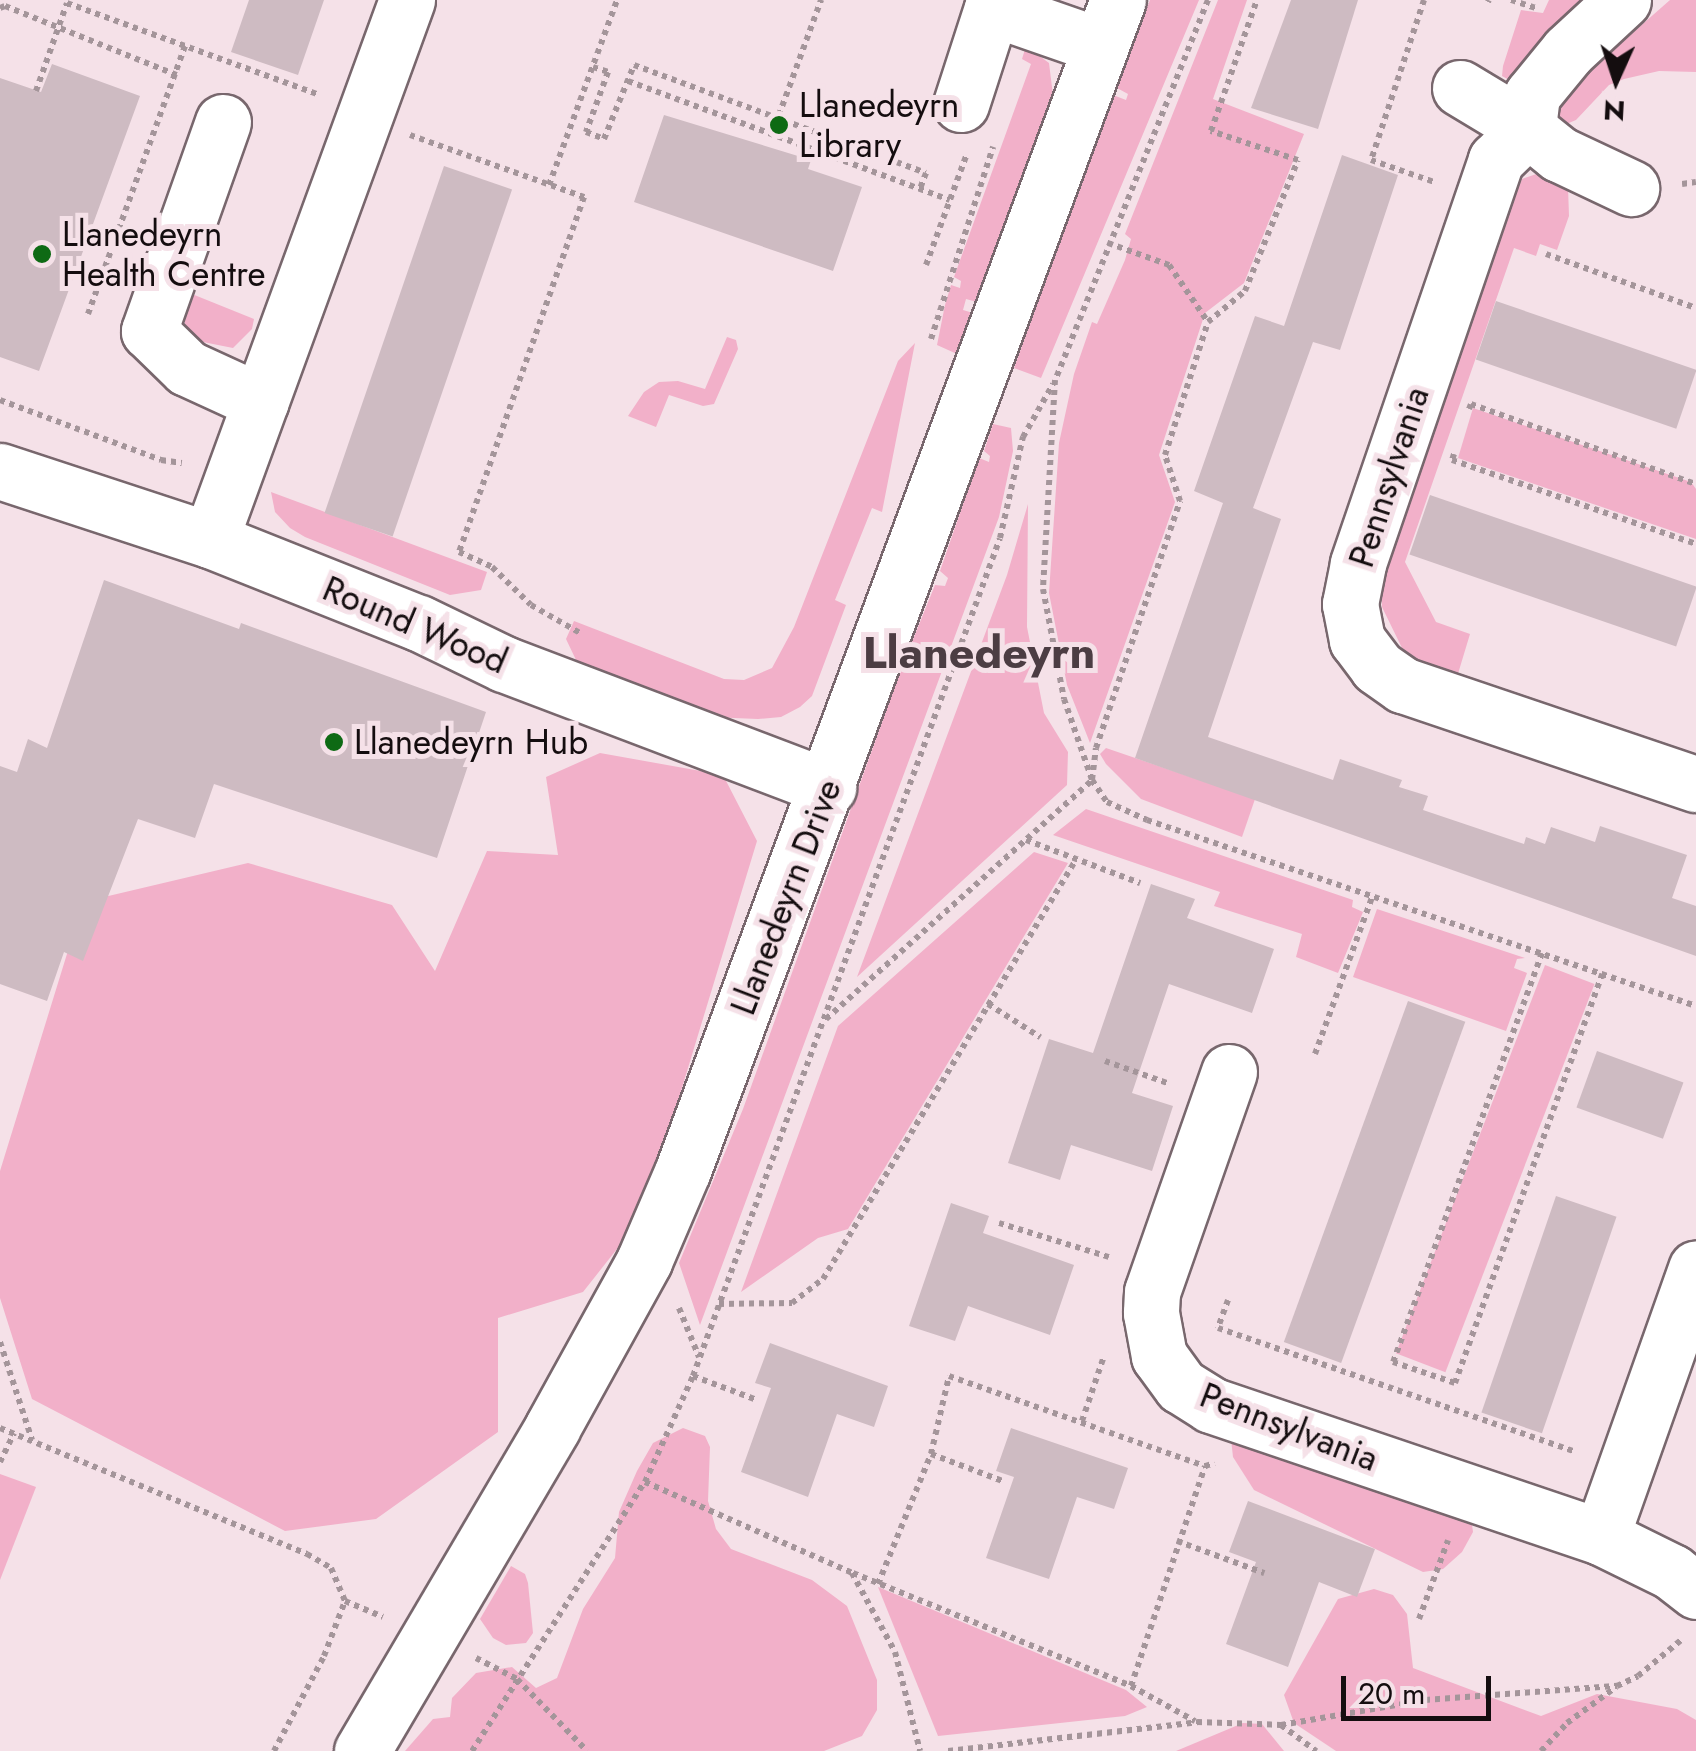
<!DOCTYPE html>
<style>
body{margin:0}
#map{position:relative;width:1696px;height:1751px;overflow:hidden;background:#f5e1e8;font-family:Jost,sans-serif}
div>[style]{position:absolute}
.green>*{inset:0;background:#f2b0c9;transform-origin:0 0}
.building>*{inset:0;background:#cebbc2;transform-origin:0 0}
.path>*{height:6px;margin-top:-3px;transform-origin:0;background:repeating-linear-gradient(90deg,#a4959a 0 5px,transparent 0 10px)}
.roads{filter:drop-shadow(2px 0 #78676d) drop-shadow(-2px 0 #78676d) drop-shadow(0 2px #78676d) drop-shadow(0 -2px #78676d)}
.minor>*{height:55px;margin:-27.5px;padding:0 27.5px;transform-origin:27.5px;border-radius:27.5px;background:#fff}
.dots>*{width:28px;height:28px;translate:-50% -50%;box-sizing:border-box;border:5px solid #f5e1e8;border-radius:50%}
span{translate:-50% -50%;white-space:nowrap;text-align:center;line-height:1.15;-webkit-text-stroke:10px #f5e1e8;paint-order:stroke}
.poi-label{font-size:35px;color:#140d0f}
.left{translate:0 -50%;text-align:left}
.street-label{font-size:35px;color:#140d0f}
.district-label{font-size:45px;color:#4c3d43;font-weight:700}
.north{position:absolute;left:1566px;top:30px;width:100px;height:100px;-webkit-text-stroke:8px #f5e1e8;paint-order:stroke;rotate:183deg;font-size:28px;font-weight:700;line-height:40px;text-align:center;color:#140d0f}
.north::after{content:'';display:block;margin:auto;width:35px;height:45px;background:#140d0f;clip-path:polygon(50% 0,100% 100%,50% 72%,0 100%)}
.scale{position:absolute;left:1341px;top:1676px;width:150px;height:45px;box-sizing:border-box;border:5px solid #140d0f;border-top:0;padding-left:12px;font-size:30px;line-height:35px;white-space:nowrap;color:#140d0f;-webkit-text-stroke:8px #f5e1e8;paint-order:stroke}
</style>
<div id="map">
<div class="green">
<i style="clip-path:polygon(1150px 0,1199px 0,1041px 378px,1014px 368px,1113px 95px,1126px 100px,1128px 94px,1117px 88px)"></i>
<i style="clip-path:polygon(1218px 0,1247px 0,1213px 99px,1304px 134px,1244px 283px,1205px 313px,1159px 455px,1175px 502px,1090px 743px,1067px 685px,1049px 593px,1059px 443px,1074px 374px,1092px 322px,1097px 324px,1125px 260px,1131px 239px,1125px 234px)"></i>
<i style="clip-path:polygon(1549px 0,1599px 0,1511px 81px,1502px 76px,1503px 66px,1521px 10px,1543px 13px)"></i>
<i style="clip-path:polygon(1670px 0,1696px 0,1696px 72px,1659px 71px,1624px 79px,1609px 85px,1576px 120px,1564px 125px,1558px 119px,1560px 109px,1587px 73px)"></i>
<i style="clip-path:polygon(1026px 46px,1049px 63px,1053px 95px,977px 302px,966px 299px,963px 310px,973px 313px,957px 354px,937px 345px,945px 305px,951px 285px,960px 288px,961px 281px,954px 277px,1031px 64px,1022px 59px)"></i>
<i style="clip-path:polygon(1545px 171px,1568px 187px,1569px 216px,1557px 250px,1540px 244px,1536px 256px,1514px 248px,1405px 562px,1436px 622px,1470px 634px,1457px 677px,1414px 659px,1402px 648px,1382px 607px,1381px 579px,1511px 204px,1522px 179px)"></i>
<i style="clip-path:polygon(187px 292px,254px 319px,252px 329px,233px 348px,198px 341px,185px 325px,180px 305px)"></i>
<i style="clip-path:polygon(727px 337px,736px 340px,738px 349px,714px 404px,703px 406px,669px 395px,656px 427px,628px 416px,644px 392px,659px 382px,678px 381px,705px 389px)"></i>
<i style="clip-path:polygon(915px 343px,882px 512px,872px 508px,835px 600px,846px 605px,812px 696px,800px 707px,781px 717px,758px 719px,686px 716px,591px 675px,576px 660px,566px 639px,574px 621px,724px 679px,744px 680px,772px 668px,794px 627px,898px 361px)"></i>
<i style="clip-path:polygon(1473px 408px,1691px 482px,1696px 489px,1696px 539px,1458px 458px)"></i>
<i style="clip-path:polygon(993px 424px,1011px 428px,1013px 451px,999px 517px,700px 1325px,679px 1263px,743px 1109px,903px 664px,935px 585px,945px 586px,948px 578px,940px 571px,979px 458px,989px 462px,990px 456px,984px 451px)"></i>
<i style="clip-path:polygon(271px 492px,487px 572px,481px 590px,450px 595px,305px 537px,290px 528px,275px 512px)"></i>
<i style="clip-path:polygon(1028px 504px,1027px 627px,1044px 713px,1068px 752px,1067px 785px,857px 977px,1007px 575px)"></i>
<i style="clip-path:polygon(1106px 748px,1255px 799px,1242px 837px,1141px 799px,1106px 764px,1100px 754px)"></i>
<i style="clip-path:polygon(600px 753px,723px 775px,757px 841px,643px 1216px,583px 1292px,498px 1318px,498px 1432px,376px 1519px,285px 1531px,32px 1399px,0 1298px,0 1171px,83px 902px,248px 863px,392px 905px,435px 971px,487px 851px,558px 855px,546px 777px)"></i>
<i style="clip-path:polygon(1086px 809px,1353px 900px,1352px 907px,1363px 912px,1338px 973px,1296px 957px,1302px 934px,1214px 906px,1220px 892px,1053px 835px)"></i>
<i style="clip-path:polygon(1034px 852px,1068px 863px,848px 1229px,818px 1238px,741px 1292px,838px 1026px)"></i>
<i style="clip-path:polygon(1377px 909px,1525px 958px,1517px 959px,1514px 968px,1527px 973px,1506px 1031px,1353px 977px)"></i>
<i style="left:1545px;top:965px;width:53px;height:416px;rotate:21deg"></i>
<i style="clip-path:polygon(683px 1428px,705px 1436px,710px 1447px,708px 1501px,716px 1529px,731px 1549px,812px 1580px,847px 1606px,877px 1680px,877px 1710px,862px 1736px,824px 1751px,405px 1751px,433px 1719px,450px 1717px,452px 1698px,476px 1673px,512px 1667px,536px 1688px,557px 1678px,583px 1609px,615px 1558px,619px 1512px,637px 1471px,653px 1443px)"></i>
<i style="clip-path:polygon(1231px 1439px,1470px 1510px,1473px 1532px,1462px 1552px,1443px 1569px,1423px 1572px,1254px 1490px,1233px 1457px)"></i>
<i style="clip-path:polygon(0 1474px,36px 1487px,0 1580px)"></i>
<i style="clip-path:polygon(511px 1566px,525px 1574px,528px 1583px,533px 1633px,526px 1643px,506px 1645px,493px 1638px,480px 1619px)"></i>
<i style="clip-path:polygon(878px 1587px,1126px 1690px,1147px 1707px,1125px 1716px,938px 1736px)"></i>
<i style="clip-path:polygon(1374px 1589px,1393px 1595px,1407px 1614px,1413px 1668px,1541px 1716px,1597px 1694px,1677px 1709px,1696px 1720px,1696px 1751px,1336px 1751px,1294px 1723px,1284px 1695px,1338px 1599px)"></i>
<i style="clip-path:polygon(1243px 1723px,1262px 1724px,1284px 1751px,1176px 1751px)"></i>
</div>
<div class="building">
<i style="clip-path:polygon(249px 0,324px 0,298px 75px,231px 52px)"></i>
<i style="clip-path:polygon(1291px 0,1358px 0,1318px 129px,1251px 108px)"></i>
<i style="clip-path:polygon(52px 64px,140px 96px,39px 371px,0 357px,0 78px,41px 92px)"></i>
<i style="clip-path:polygon(664px 115px,811px 160px,808px 169px,862px 187px,833px 271px,634px 202px)"></i>
<i style="clip-path:polygon(1342px 155px,1398px 175px,1340px 350px,1313px 342px,1253px 508px,1281px 519px,1208px 737px,1333px 780px,1340px 759px,1402px 780px,1399px 787px,1428px 796px,1423px 810px,1524px 844px,1526px 837px,1545px 844px,1551px 827px,1595px 842px,1600px 826px,1687px 855px,1672px 898px,1696px 906px,1696px 956px,1135px 758px,1223px 503px,1194px 491px,1255px 316px,1284px 326px)"></i>
<i style="left:444px;top:166px;width:72px;height:367px;rotate:19deg"></i>
<i style="left:1496px;top:301px;width:212px;height:62px;rotate:19deg"></i>
<i style="left:1430px;top:495px;width:282px;height:63px;rotate:19deg"></i>
<i style="clip-path:polygon(104px 580px,239px 629px,241px 623px,486px 712px,437px 858px,214px 784px,195px 838px,138px 819px,83px 961px,64px 952px,47px 1001px,0 984px,0 766px,17px 772px,28px 739px,47px 748px)"></i>
<i style="clip-path:polygon(1151px 884px,1195px 899px,1187px 918px,1274px 949px,1252px 1013px,1169px 984px,1132px 1093px,1173px 1106px,1152px 1171px,1071px 1145px,1060px 1180px,1008px 1163px,1049px 1039px,1093px 1053px)"></i>
<i style="left:1408px;top:1001px;width:61px;height:363px;rotate:20deg"></i>
<i style="left:1597px;top:1051px;width:92px;height:60px;rotate:20deg"></i>
<i style="left:1556px;top:1196px;width:64px;height:229px;rotate:19deg"></i>
<i style="clip-path:polygon(951px 1203px,989px 1216px,983px 1233px,1074px 1265px,1050px 1335px,968px 1306px,955px 1341px,909px 1326px)"></i>
<i style="clip-path:polygon(770px 1343px,888px 1386px,874px 1427px,837px 1414px,808px 1497px,741px 1472px,771px 1388px,755px 1383px)"></i>
<i style="clip-path:polygon(1011px 1428px,1128px 1468px,1114px 1509px,1077px 1497px,1049px 1579px,986px 1558px,1014px 1477px,996px 1471px)"></i>
<i style="clip-path:polygon(1248px 1501px,1375px 1549px,1357px 1597px,1319px 1582px,1288px 1667px,1226px 1644px,1256px 1562px,1229px 1552px)"></i>
</div>
<div class="path">
<i style="left:1208px;top:0;width:410px;rotate:111.9deg"></i>
<i style="left:1055px;top:380px;width:209px;rotate:93.3deg"></i>
<i style="left:1043px;top:589px;width:112px;rotate:79.2deg"></i>
<i style="left:1064px;top:699px;width:86px;rotate:70.9deg"></i>
<i style="left:1092px;top:780px;width:27px;rotate:56deg"></i>
<i style="left:1107px;top:802px;width:44px;rotate:24.2deg"></i>
<i style="left:1147px;top:820px;width:580px;rotate:18.72deg"></i>
<i style="left:1424px;top:0;width:169px;rotate:108.3deg"></i>
<i style="left:1371px;top:160px;width:67px;rotate:19.2deg"></i>
<i style="left:1511px;top:0;width:29px;rotate:18deg"></i>
<i style="left:1488px;top:2px;width:2px;rotate:-63deg"></i>
<i style="left:0;top:8px;width:5px;rotate:-22deg"></i>
<i style="left:5px;top:6px;width:185px;rotate:21.9deg"></i>
<i style="left:593px;top:67px;width:16px;rotate:18deg"></i>
<i style="left:608px;top:72px;width:64px;rotate:110.1deg"></i>
<i style="left:586px;top:132px;width:19px;rotate:21deg"></i>
<i style="left:604px;top:139px;width:80px;rotate:-67.9deg"></i>
<i style="left:634px;top:65px;width:311px;rotate:20.3deg"></i>
<i style="left:926px;top:173px;width:17px;rotate:111deg"></i>
<i style="left:628px;top:81px;width:343px;rotate:20.3deg"></i>
<i style="left:36px;top:91px;width:93px;rotate:-70.6deg"></i>
<i style="left:67px;top:3px;width:266px;rotate:20deg"></i>
<i style="left:772px;top:134px;width:143px;rotate:-69.9deg"></i>
<i style="left:410px;top:135px;width:185px;rotate:19.6deg"></i>
<i style="left:584px;top:197px;width:376px;rotate:109.4deg"></i>
<i style="left:459px;top:552px;width:36px;rotate:24deg"></i>
<i style="left:492px;top:567px;width:54px;rotate:44.3deg"></i>
<i style="left:531px;top:605px;width:56px;rotate:29.7deg"></i>
<i style="left:1682px;top:184px;width:14px;rotate:-8deg"></i>
<i style="left:549px;top:185px;width:197px;rotate:-69.8deg"></i>
<i style="left:1108px;top:243px;width:65px;rotate:19.8deg"></i>
<i style="left:1169px;top:265px;width:69px;rotate:55.6deg"></i>
<i style="left:1546px;top:254px;width:159px;rotate:19.8deg"></i>
<i style="left:926px;top:265px;width:116px;rotate:-69.8deg"></i>
<i style="left:88px;top:314px;width:285px;rotate:-70.1deg"></i>
<i style="left:931px;top:339px;width:202px;rotate:-72.1deg"></i>
<i style="left:0;top:400px;width:172px;rotate:20.4deg"></i>
<i style="left:161px;top:460px;width:21px;rotate:8deg"></i>
<i style="left:1469px;top:409px;width:5px;rotate:-68deg"></i>
<i style="left:1471px;top:404px;width:239px;rotate:19.6deg"></i>
<i style="left:1454px;top:454px;width:6px;rotate:108deg"></i>
<i style="left:1452px;top:460px;width:258px;rotate:19deg"></i>
<i style="left:1026px;top:840px;width:122px;rotate:20.7deg"></i>
<i style="left:1542px;top:953px;width:435px;rotate:110deg"></i>
<i style="left:1393px;top:1362px;width:65px;rotate:18.7deg"></i>
<i style="left:1455px;top:1383px;width:435px;rotate:-70.2deg"></i>
<i style="left:988px;top:1004px;width:62px;rotate:32.4deg"></i>
<i style="left:826px;top:1019px;width:358px;rotate:-41.9deg"></i>
<i style="left:1092px;top:780px;width:32px;rotate:-83deg"></i>
<i style="left:1096px;top:748px;width:261px;rotate:-71.2deg"></i>
<i style="left:1180px;top:501px;width:48px;rotate:-108.1deg"></i>
<i style="left:1165px;top:455px;width:140px;rotate:-72.1deg"></i>
<i style="left:1208px;top:322px;width:48px;rotate:-40deg"></i>
<i style="left:1245px;top:291px;width:141px;rotate:-68deg"></i>
<i style="left:1298px;top:160px;width:92px;rotate:-161.6deg"></i>
<i style="left:1211px;top:131px;width:139px;rotate:-70.7deg"></i>
<i style="left:1315px;top:1054px;width:167px;rotate:-70deg"></i>
<i style="left:1105px;top:1061px;width:69px;rotate:19.5deg"></i>
<i style="left:999px;top:1223px;width:115px;rotate:17.2deg"></i>
<i style="left:1228px;top:1300px;width:30px;rotate:110deg"></i>
<i style="left:1218px;top:1328px;width:379px;rotate:19.1deg"></i>
<i style="left:719px;top:1304px;width:73px;rotate:-0.8deg"></i>
<i style="left:792px;top:1303px;width:39px;rotate:-38deg"></i>
<i style="left:823px;top:1279px;width:489px;rotate:-58.9deg"></i>
<i style="left:679px;top:1308px;width:53px;rotate:67.8deg"></i>
<i style="left:0;top:1342px;width:103px;rotate:71.9deg"></i>
<i style="left:693px;top:1376px;width:68px;rotate:20.6deg"></i>
<i style="left:1082px;top:1421px;width:69px;rotate:-71.3deg"></i>
<i style="left:0;top:1428px;width:332px;rotate:22.3deg"></i>
<i style="left:307px;top:1554px;width:28px;rotate:30deg"></i>
<i style="left:331px;top:1568px;width:36px;rotate:67deg"></i>
<i style="left:345px;top:1601px;width:41px;rotate:22.8deg"></i>
<i style="left:931px;top:1454px;width:79px;rotate:20.7deg"></i>
<i style="left:0;top:1462px;width:32px;rotate:-64deg"></i>
<i style="left:645px;top:1482px;width:116px;rotate:-65.6deg"></i>
<i style="left:693px;top:1376px;width:892px;rotate:-69.88deg"></i>
<i style="left:1000px;top:538px;width:104px;rotate:-77.2deg"></i>
<i style="left:1023px;top:437px;width:61px;rotate:-60.5deg"></i>
<i style="left:1177px;top:1541px;width:93px;rotate:20.2deg"></i>
<i style="left:853px;top:1573px;width:300px;rotate:22.1deg"></i>
<i style="left:1131px;top:1686px;width:73px;rotate:28.7deg"></i>
<i style="left:878px;top:1584px;width:140px;rotate:-67.8deg"></i>
<i style="left:931px;top:1454px;width:80px;rotate:-77deg"></i>
<i style="left:949px;top:1376px;width:271px;rotate:19.4deg"></i>
<i style="left:1205px;top:1466px;width:10px;rotate:-17deg"></i>
<i style="left:1419px;top:1619px;width:84px;rotate:-69.8deg"></i>
<i style="left:476px;top:1658px;width:46px;rotate:27.1deg"></i>
<i style="left:517px;top:1679px;width:100px;rotate:45.8deg"></i>
<i style="left:1131px;top:1686px;width:232px;rotate:-71.4deg"></i>
<i style="left:1281px;top:1725px;width:146px;rotate:-9.8deg"></i>
<i style="left:1425px;top:1700px;width:193px;rotate:-4.2deg"></i>
<i style="left:1617px;top:1686px;width:23px;rotate:-25deg"></i>
<i style="left:1638px;top:1676px;width:56px;rotate:-39.9deg"></i>
<i style="left:274px;top:1751px;width:107px;rotate:-62.2deg"></i>
<i style="left:324px;top:1656px;width:59px;rotate:-69.1deg"></i>
<i style="left:472px;top:1751px;width:320px;rotate:-57.3deg"></i>
<i style="left:645px;top:1482px;width:226px;rotate:23.7deg"></i>
<i style="left:852px;top:1573px;width:90px;rotate:61.4deg"></i>
<i style="left:895px;top:1652px;width:102px;rotate:75.8deg"></i>
<i style="left:948px;top:1751px;width:251px;rotate:-6.6deg"></i>
<i style="left:1197px;top:1722px;width:84px;rotate:2deg"></i>
<i style="left:1281px;top:1725px;width:44px;rotate:36.6deg"></i>
<i style="left:1541px;top:1751px;width:38px;rotate:-47deg"></i>
<i style="left:1567px;top:1723px;width:61px;rotate:-36.3deg"></i>
</div>
<div class="roads">
<div class="minor">
<i style="left:1623px;top:0;width:75px;rotate:137.2deg"></i>
<i style="left:1568px;top:51px;width:57px;rotate:129.3deg"></i>
<i style="left:1532px;top:95px;width:34px;rotate:97deg"></i>
<i style="left:1528px;top:129px;width:45px;rotate:135.9deg"></i>
<i style="left:1496px;top:160px;width:427px;rotate:108.9deg"></i>
<i style="left:1358px;top:564px;width:41px;rotate:101.3deg"></i>
<i style="left:1350px;top:604px;width:37px;rotate:79deg"></i>
<i style="left:1357px;top:640px;width:34px;rotate:53deg"></i>
<i style="left:1377px;top:667px;width:32px;rotate:35deg"></i>
<i style="left:1403px;top:685px;width:309px;rotate:18.7deg"></i>
<i style="left:1460px;top:88px;width:79px;rotate:31.1deg"></i>
<i style="left:1528px;top:129px;width:40px;rotate:39deg"></i>
<i style="left:1559px;top:154px;width:80px;rotate:25.3deg"></i>
<i style="left:961px;top:104px;width:101px;rotate:-72.1deg"></i>
<i style="left:992px;top:8px;width:115px;rotate:19.2deg"></i>
<i style="left:223px;top:122px;width:222px;rotate:109.5deg"></i>
<i style="left:149px;top:331px;width:53px;rotate:44.2deg"></i>
<i style="left:187px;top:368px;width:81px;rotate:24.7deg"></i>
<i style="left:0;top:471px;width:221px;rotate:18.2deg"></i>
<i style="left:210px;top:540px;width:225px;rotate:21.7deg"></i>
<i style="left:419px;top:623px;width:94px;rotate:25.8deg"></i>
<i style="left:504px;top:664px;width:347px;rotate:20.8deg"></i>
<i style="left:210px;top:540px;width:575px;rotate:-69.96deg"></i>
<i style="left:1229px;top:1072px;width:233px;rotate:109.3deg"></i>
<i style="left:1152px;top:1292px;width:21px;rotate:93deg"></i>
<i style="left:1151px;top:1313px;width:44px;rotate:79.5deg"></i>
<i style="left:1159px;top:1356px;width:37px;rotate:54deg"></i>
<i style="left:1181px;top:1386px;width:36px;rotate:32deg"></i>
<i style="left:1211px;top:1405px;width:412px;rotate:18.7deg"></i>
<i style="left:1601px;top:1537px;width:79px;rotate:26.2deg"></i>
<i style="left:1672px;top:1572px;width:31px;rotate:38deg"></i>
<i style="left:1601px;top:1537px;width:285px;rotate:-70.5deg"></i>
<i style="left:362px;top:1751px;width:375px;rotate:-59.5deg"></i>
<i style="left:552px;top:1428px;width:191px;rotate:-61.1deg"></i>
<i style="left:644px;top:1261px;width:99px;rotate:-66.8deg"></i>
<i style="left:683px;top:1170px;width:1248px;rotate:-69.61deg"></i>
</div>
</div>
<div class="dots">
<i style="left:779px;top:125px;background:#0e6a14"></i>
<i style="left:42px;top:254px;background:#0e6a14"></i>
<i style="left:334px;top:742px;background:#0e6a14"></i>
</div>
<div class="poi-label">
<span class="left" style="left:799px;top:125px">Llanedeyrn<br>Library</span>
<span class="left" style="left:62px;top:254px">Llanedeyrn<br>Health Centre</span>
<span class="left" style="left:354px;top:742px">Llanedeyrn Hub</span>
</div>
<div class="street-label">
<span style="left:1389px;top:477px;rotate:-72deg">Pennsylvania</span>
<span style="left:415px;top:625px;rotate:23deg">Round Wood</span>
<span style="left:786px;top:897px;rotate:-69deg">Llanedeyrn Drive</span>
<span style="left:1289px;top:1427px;rotate:21deg">Pennsylvania</span>
</div>
<div class="district-label">
<span style="left:979px;top:653px">Llanedeyrn</span>
</div>
<div class="north">N</div>
<div class="scale">20 m</div>
</div>
